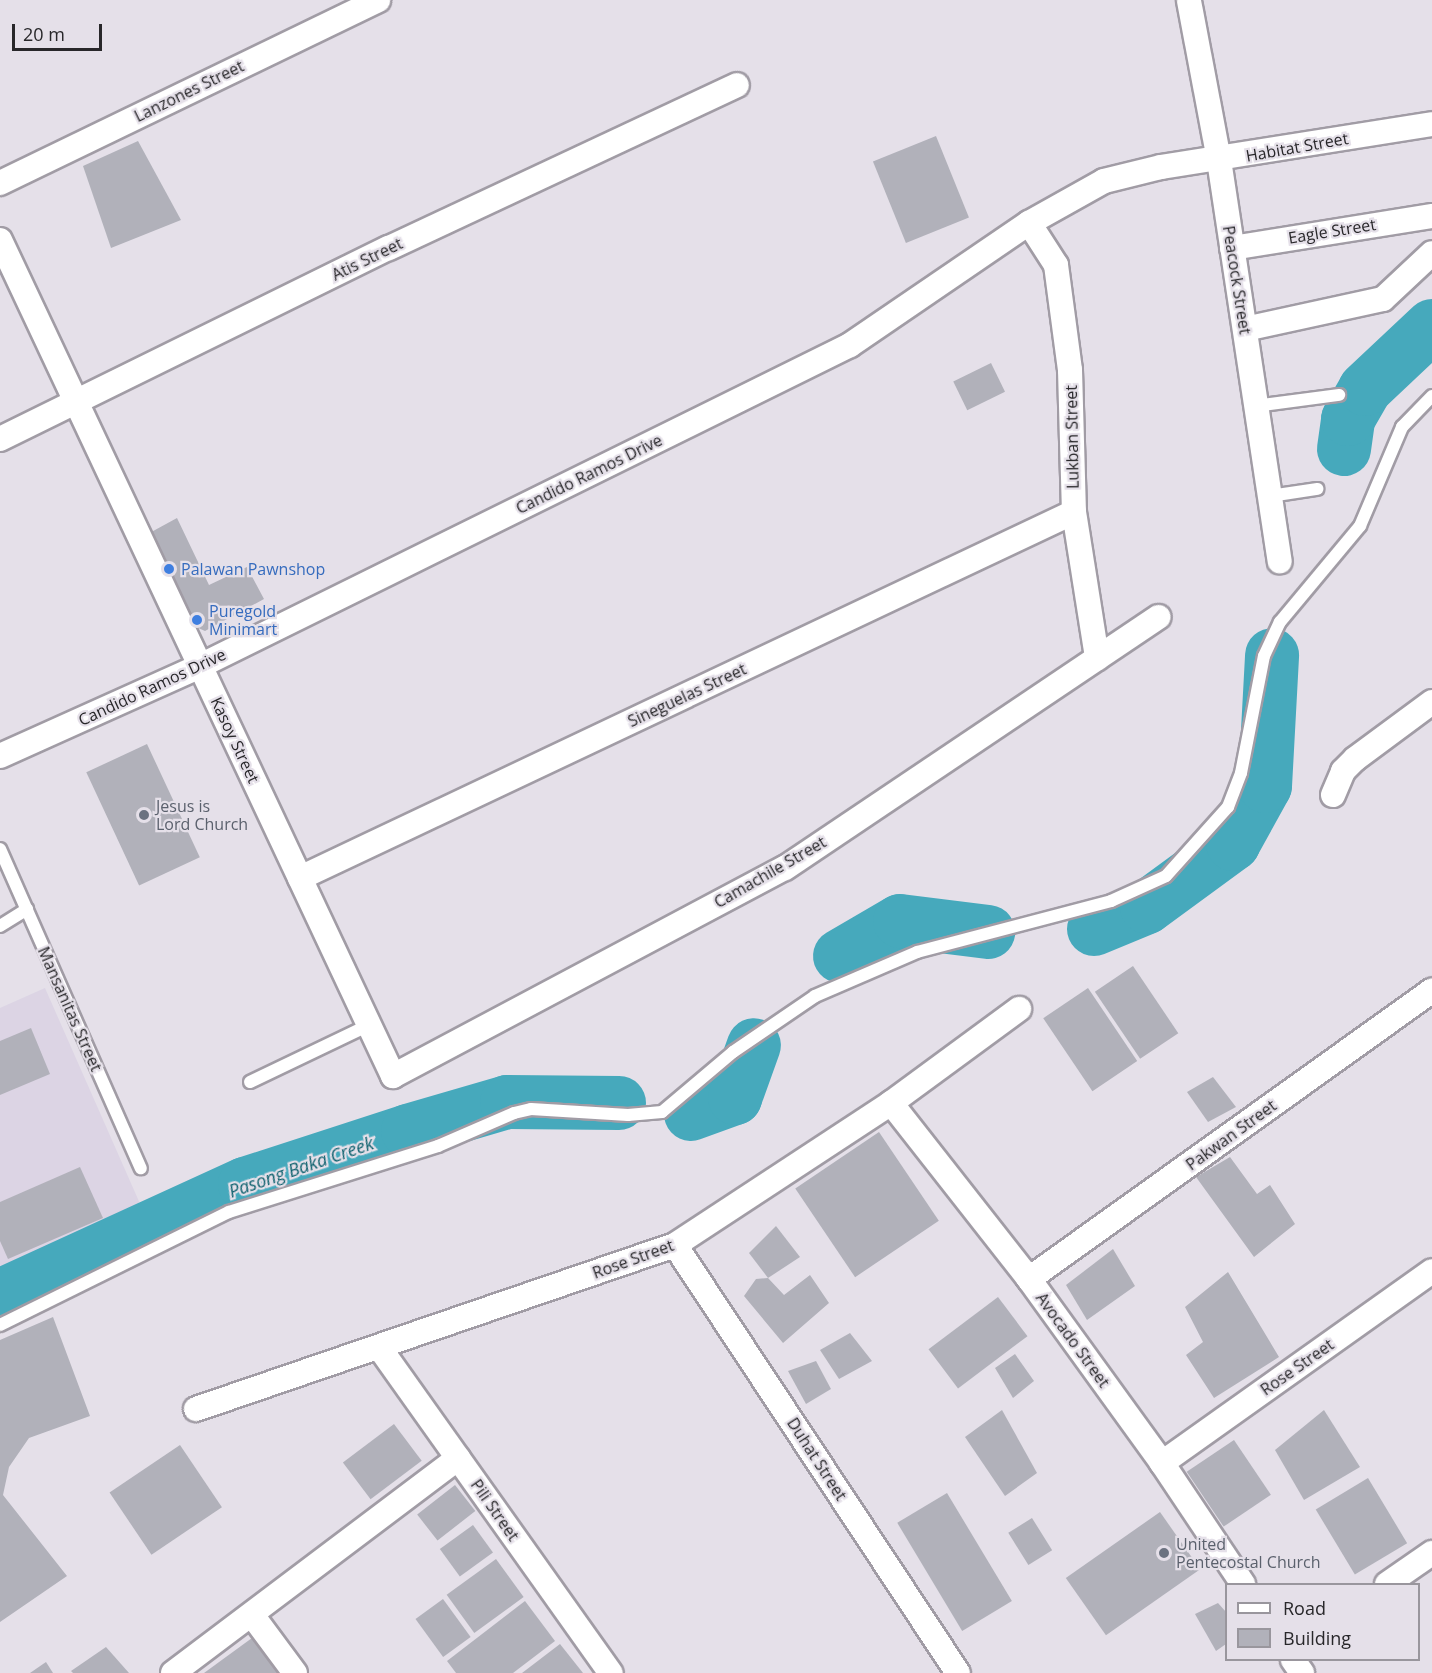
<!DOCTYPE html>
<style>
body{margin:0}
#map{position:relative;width:1432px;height:1673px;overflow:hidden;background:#e5e0e9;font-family:"Open Sans",sans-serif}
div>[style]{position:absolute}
.built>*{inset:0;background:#dcd4e4}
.river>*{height:54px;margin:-27px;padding:0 27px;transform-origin:27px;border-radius:27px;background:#46a9bc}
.building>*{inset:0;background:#b1b1ba;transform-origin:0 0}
.roads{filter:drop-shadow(2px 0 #a19ca5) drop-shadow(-2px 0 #a19ca5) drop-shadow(0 2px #a19ca5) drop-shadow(0 -2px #a19ca5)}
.lane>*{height:12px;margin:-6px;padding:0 6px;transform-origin:6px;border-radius:6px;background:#fff}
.street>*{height:24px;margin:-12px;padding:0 12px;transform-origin:12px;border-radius:12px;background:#fff}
.dots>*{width:16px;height:16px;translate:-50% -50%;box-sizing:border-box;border:3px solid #e5e0e9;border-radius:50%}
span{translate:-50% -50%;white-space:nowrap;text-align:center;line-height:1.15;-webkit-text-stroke:4.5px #e5e0e9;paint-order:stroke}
.street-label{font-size:16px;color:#28272a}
.shop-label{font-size:16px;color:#366cbe}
.left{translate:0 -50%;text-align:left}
.worship-label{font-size:16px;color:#5b616d}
.water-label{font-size:18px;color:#0e616e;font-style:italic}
.legend{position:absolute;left:1225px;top:1583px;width:195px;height:78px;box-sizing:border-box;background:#e5e0e9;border:2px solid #99969d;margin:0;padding:8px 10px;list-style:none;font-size:18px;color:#28272a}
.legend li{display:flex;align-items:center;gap:12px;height:30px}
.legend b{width:30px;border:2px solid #99969d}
.scale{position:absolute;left:12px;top:24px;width:90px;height:27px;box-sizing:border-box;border:3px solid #28272a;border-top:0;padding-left:8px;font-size:18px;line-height:21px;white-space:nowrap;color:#28272a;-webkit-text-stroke:4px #e5e0e9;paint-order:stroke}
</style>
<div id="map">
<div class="built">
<i style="clip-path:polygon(45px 988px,145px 1215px,0 1279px,0 1008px)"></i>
</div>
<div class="river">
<i style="left:1344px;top:449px;width:30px;rotate:-82deg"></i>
<i style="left:1348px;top:419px;width:34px;rotate:-60deg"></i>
<i style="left:1365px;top:389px;width:92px;rotate:-43.2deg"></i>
<i style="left:1094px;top:929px;width:57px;rotate:-22.5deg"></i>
<i style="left:1147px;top:907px;width:107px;rotate:-36.2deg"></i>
<i style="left:1233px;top:844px;width:66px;rotate:-61.1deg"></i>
<i style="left:1265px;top:786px;width:131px;rotate:-86.9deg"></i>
<i style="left:840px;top:956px;width:69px;rotate:-30.3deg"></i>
<i style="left:900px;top:921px;width:89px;rotate:7.1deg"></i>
<i style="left:691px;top:1114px;width:47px;rotate:-20deg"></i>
<i style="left:735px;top:1098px;width:56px;rotate:-70.3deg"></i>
<i style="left:0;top:1296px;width:269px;rotate:-24.6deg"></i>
<i style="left:245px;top:1184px;width:171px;rotate:-18deg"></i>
<i style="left:408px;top:1131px;width:103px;rotate:-16.3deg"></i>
<i style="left:507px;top:1102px;width:112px;rotate:0.5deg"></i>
</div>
<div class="building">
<i style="left:936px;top:136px;width:88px;height:68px;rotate:68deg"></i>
<i style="clip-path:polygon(138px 141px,181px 220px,111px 248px,83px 166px)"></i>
<i style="left:991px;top:363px;width:32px;height:42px;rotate:64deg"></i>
<i style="clip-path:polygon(177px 518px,209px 585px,247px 567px,264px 599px,205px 631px,187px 623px,144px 536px)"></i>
<i style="left:147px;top:744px;width:125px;height:67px;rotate:65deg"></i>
<i style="left:1133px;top:966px;width:81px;height:46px;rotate:56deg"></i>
<i style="left:1088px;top:988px;width:88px;height:54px;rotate:56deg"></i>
<i style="clip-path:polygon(31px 1028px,50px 1074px,0 1095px,0 1041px)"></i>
<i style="clip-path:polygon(1213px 1077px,1236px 1107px,1208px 1122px,1187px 1092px)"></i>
<i style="left:879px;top:1132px;width:107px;height:101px;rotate:56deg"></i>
<i style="clip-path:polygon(1230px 1157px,1257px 1194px,1270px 1185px,1295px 1224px,1254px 1257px,1196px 1177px)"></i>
<i style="clip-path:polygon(80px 1167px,103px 1218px,8px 1259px,0 1241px,0 1202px)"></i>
<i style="clip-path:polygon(776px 1226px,800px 1257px,768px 1278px,749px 1253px)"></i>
<i style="clip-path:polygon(1113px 1249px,1135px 1286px,1087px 1320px,1066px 1285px)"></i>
<i style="clip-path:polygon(1228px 1272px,1279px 1357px,1214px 1398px,1186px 1355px,1203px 1342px,1185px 1307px)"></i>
<i style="clip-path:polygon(810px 1275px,829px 1303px,783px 1343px,744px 1296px,756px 1279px,768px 1278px,784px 1295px)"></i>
<i style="left:998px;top:1297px;width:49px;height:87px;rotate:53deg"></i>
<i style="clip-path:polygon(53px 1317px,90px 1416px,29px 1438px,9px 1467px,3px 1495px,67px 1576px,0 1622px,0 1340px)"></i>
<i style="clip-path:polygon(850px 1333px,872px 1361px,839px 1379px,820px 1350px)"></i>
<i style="clip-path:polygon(1015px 1354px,1034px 1381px,1013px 1398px,995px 1368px)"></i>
<i style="clip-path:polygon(816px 1361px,831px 1389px,806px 1404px,788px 1371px)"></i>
<i style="clip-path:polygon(1002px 1410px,1037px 1473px,1005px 1496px,965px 1437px)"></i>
<i style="clip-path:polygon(1324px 1410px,1360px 1467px,1304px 1500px,1275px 1450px)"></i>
<i style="left:394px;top:1424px;width:46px;height:64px;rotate:53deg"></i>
<i style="left:1234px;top:1440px;width:66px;height:57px;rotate:56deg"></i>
<i style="left:180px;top:1445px;width:75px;height:85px;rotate:56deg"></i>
<i style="left:1368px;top:1478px;width:76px;height:61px;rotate:59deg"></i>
<i style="left:455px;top:1485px;width:33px;height:48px;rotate:52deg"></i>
<i style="left:947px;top:1493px;width:126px;height:58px;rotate:59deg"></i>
<i style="left:1160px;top:1512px;width:70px;height:115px;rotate:55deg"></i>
<i style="left:1032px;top:1518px;width:38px;height:28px;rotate:58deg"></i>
<i style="left:473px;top:1525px;width:34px;height:41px;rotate:54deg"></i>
<i style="left:496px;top:1559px;width:47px;height:61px;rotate:54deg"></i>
<i style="left:443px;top:1599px;width:47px;height:34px;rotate:54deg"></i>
<i style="clip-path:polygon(525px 1601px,555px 1641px,513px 1673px,456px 1673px,447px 1661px)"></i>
<i style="clip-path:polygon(1218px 1603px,1226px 1612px,1226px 1644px,1216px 1651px,1195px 1614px)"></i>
<i style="clip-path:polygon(252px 1638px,278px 1673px,204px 1673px)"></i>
<i style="clip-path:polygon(560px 1644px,583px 1673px,522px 1673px)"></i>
<i style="clip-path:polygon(106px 1647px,129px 1673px,73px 1673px,71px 1671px)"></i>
<i style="clip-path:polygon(46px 1662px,53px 1673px,30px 1673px)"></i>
</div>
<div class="roads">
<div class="lane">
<i style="left:1255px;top:406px;width:85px;rotate:-7.5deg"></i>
<i style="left:1270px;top:496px;width:48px;rotate:-8.5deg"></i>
<i style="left:0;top:849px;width:349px;rotate:66.2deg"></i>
<i style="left:0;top:926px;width:32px;rotate:-32deg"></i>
<i style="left:250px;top:1082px;width:132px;rotate:-25.6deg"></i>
<i style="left:0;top:1325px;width:255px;rotate:-26.3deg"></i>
<i style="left:229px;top:1212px;width:219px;rotate:-17.5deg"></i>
<i style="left:438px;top:1146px;width:83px;rotate:-23.5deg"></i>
<i style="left:514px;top:1113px;width:17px;rotate:-13deg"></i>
<i style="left:531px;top:1109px;width:97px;rotate:3.5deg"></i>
<i style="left:628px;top:1115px;width:34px;rotate:-5deg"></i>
<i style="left:662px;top:1112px;width:93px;rotate:-40.2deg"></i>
<i style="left:733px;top:1052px;width:99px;rotate:-34.3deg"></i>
<i style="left:815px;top:996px;width:111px;rotate:-23.3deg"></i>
<i style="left:917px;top:952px;width:201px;rotate:-14.7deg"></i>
<i style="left:1111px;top:901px;width:60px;rotate:-24.4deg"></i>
<i style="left:1166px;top:876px;width:93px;rotate:-48.1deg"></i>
<i style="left:1228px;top:807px;width:36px;rotate:-69deg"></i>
<i style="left:1241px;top:773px;width:119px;rotate:-78.9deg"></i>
<i style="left:1264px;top:656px;width:38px;rotate:-65deg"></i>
<i style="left:1280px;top:622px;width:125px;rotate:-50.2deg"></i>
<i style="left:1360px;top:526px;width:108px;rotate:-67deg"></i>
<i style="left:1402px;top:427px;width:43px;rotate:-45.9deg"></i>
</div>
<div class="street">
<i style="left:1189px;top:1px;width:162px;rotate:79.3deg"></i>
<i style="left:1219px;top:160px;width:406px;rotate:81.4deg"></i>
<i style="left:0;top:183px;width:420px;rotate:-25.8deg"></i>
<i style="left:1029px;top:223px;width:50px;rotate:57.3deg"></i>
<i style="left:1056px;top:265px;width:106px;rotate:82.4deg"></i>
<i style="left:1070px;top:370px;width:142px;rotate:88.4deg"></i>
<i style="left:1074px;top:512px;width:148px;rotate:81deg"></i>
<i style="left:0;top:240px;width:924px;rotate:64.82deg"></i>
<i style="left:393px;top:1076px;width:444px;rotate:-28deg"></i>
<i style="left:785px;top:868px;width:450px;rotate:-33.9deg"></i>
<i style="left:1232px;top:248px;width:203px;rotate:-9.1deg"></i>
<i style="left:1245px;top:329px;width:141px;rotate:-12.3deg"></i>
<i style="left:1383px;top:299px;width:67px;rotate:-43.2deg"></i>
<i style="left:0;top:439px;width:433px;rotate:-26.2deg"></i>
<i style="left:389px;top:248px;width:384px;rotate:-25.1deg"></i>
<i style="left:0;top:756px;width:219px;rotate:-24.2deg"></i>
<i style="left:200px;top:666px;width:725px;rotate:-26.28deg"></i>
<i style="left:850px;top:345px;width:217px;rotate:-34.3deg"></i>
<i style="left:1029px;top:223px;width:86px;rotate:-29.2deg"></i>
<i style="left:1104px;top:181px;width:59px;rotate:-13.8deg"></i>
<i style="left:1161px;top:167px;width:274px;rotate:-9deg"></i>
<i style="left:1333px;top:795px;width:26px;rotate:-67deg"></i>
<i style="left:1343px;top:771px;width:17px;rotate:-45deg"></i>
<i style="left:1355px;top:759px;width:96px;rotate:-36.5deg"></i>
<i style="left:300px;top:878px;width:856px;rotate:-25.31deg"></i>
<i style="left:891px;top:1103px;width:224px;rotate:51.9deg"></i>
<i style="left:1029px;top:1279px;width:227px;rotate:54.1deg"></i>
<i style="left:1162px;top:1463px;width:146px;rotate:56.2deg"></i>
<i style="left:675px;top:1245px;width:513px;rotate:56.53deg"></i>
<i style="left:1029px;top:1279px;width:496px;rotate:-35.6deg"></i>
<i style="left:379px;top:1347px;width:400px;rotate:54.6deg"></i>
<i style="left:196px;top:1409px;width:506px;rotate:-18.9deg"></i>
<i style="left:675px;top:1245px;width:258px;rotate:-33.3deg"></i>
<i style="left:891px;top:1103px;width:159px;rotate:-36.3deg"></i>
<i style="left:1162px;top:1463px;width:331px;rotate:-35.4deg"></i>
<i style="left:1387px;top:1584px;width:55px;rotate:-34.6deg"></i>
<i style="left:252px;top:1615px;width:72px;rotate:53.4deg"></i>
<i style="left:1293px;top:1660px;width:16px;rotate:55deg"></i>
<i style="left:173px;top:1673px;width:357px;rotate:-37deg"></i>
</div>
</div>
<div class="dots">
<i style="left:169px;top:569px;background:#3f7fe0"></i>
<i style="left:197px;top:620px;background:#3f7fe0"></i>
<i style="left:144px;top:815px;background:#6b7280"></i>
<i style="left:1164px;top:1553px;background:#6b7280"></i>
</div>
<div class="street-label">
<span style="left:189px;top:91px;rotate:-26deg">Lanzones Street</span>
<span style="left:1297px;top:147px;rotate:-10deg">Habitat Street</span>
<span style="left:1332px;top:231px;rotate:-9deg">Eagle Street</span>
<span style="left:367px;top:259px;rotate:-26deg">Atis Street</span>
<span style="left:1237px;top:280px;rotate:81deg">Peacock Street</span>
<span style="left:1072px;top:437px;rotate:-91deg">Lukban Street</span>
<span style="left:589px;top:474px;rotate:-26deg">Candido Ramos Drive</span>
<span style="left:152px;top:687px;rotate:-25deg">Candido Ramos Drive</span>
<span style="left:687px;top:695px;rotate:-25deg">Sineguelas Street</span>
<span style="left:235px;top:740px;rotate:65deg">Kasoy Street</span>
<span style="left:770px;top:872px;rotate:-30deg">Camachile Street</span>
<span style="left:70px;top:1009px;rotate:66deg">Mansanitas Street</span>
<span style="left:1231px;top:1135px;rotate:-36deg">Pakwan Street</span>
<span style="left:633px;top:1259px;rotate:-20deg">Rose Street</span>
<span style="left:1073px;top:1340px;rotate:54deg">Avocado Street</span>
<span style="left:1297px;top:1367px;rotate:-35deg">Rose Street</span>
<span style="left:817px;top:1459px;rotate:57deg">Duhat Street</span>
<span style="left:495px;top:1510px;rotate:55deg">Pili Street</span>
</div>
<div class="shop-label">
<span class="left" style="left:181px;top:569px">Palawan Pawnshop</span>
<span class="left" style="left:209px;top:620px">Puregold<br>Minimart</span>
</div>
<div class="worship-label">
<span class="left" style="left:156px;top:815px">Jesus is<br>Lord Church</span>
<span class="left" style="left:1176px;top:1553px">United<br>Pentecostal Church</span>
</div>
<div class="water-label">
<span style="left:301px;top:1167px;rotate:-19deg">Pasong Baka Creek</span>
</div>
<ul class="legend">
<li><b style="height:8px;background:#fff"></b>Road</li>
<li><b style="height:16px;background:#b1b1ba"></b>Building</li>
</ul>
<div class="scale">20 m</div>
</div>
